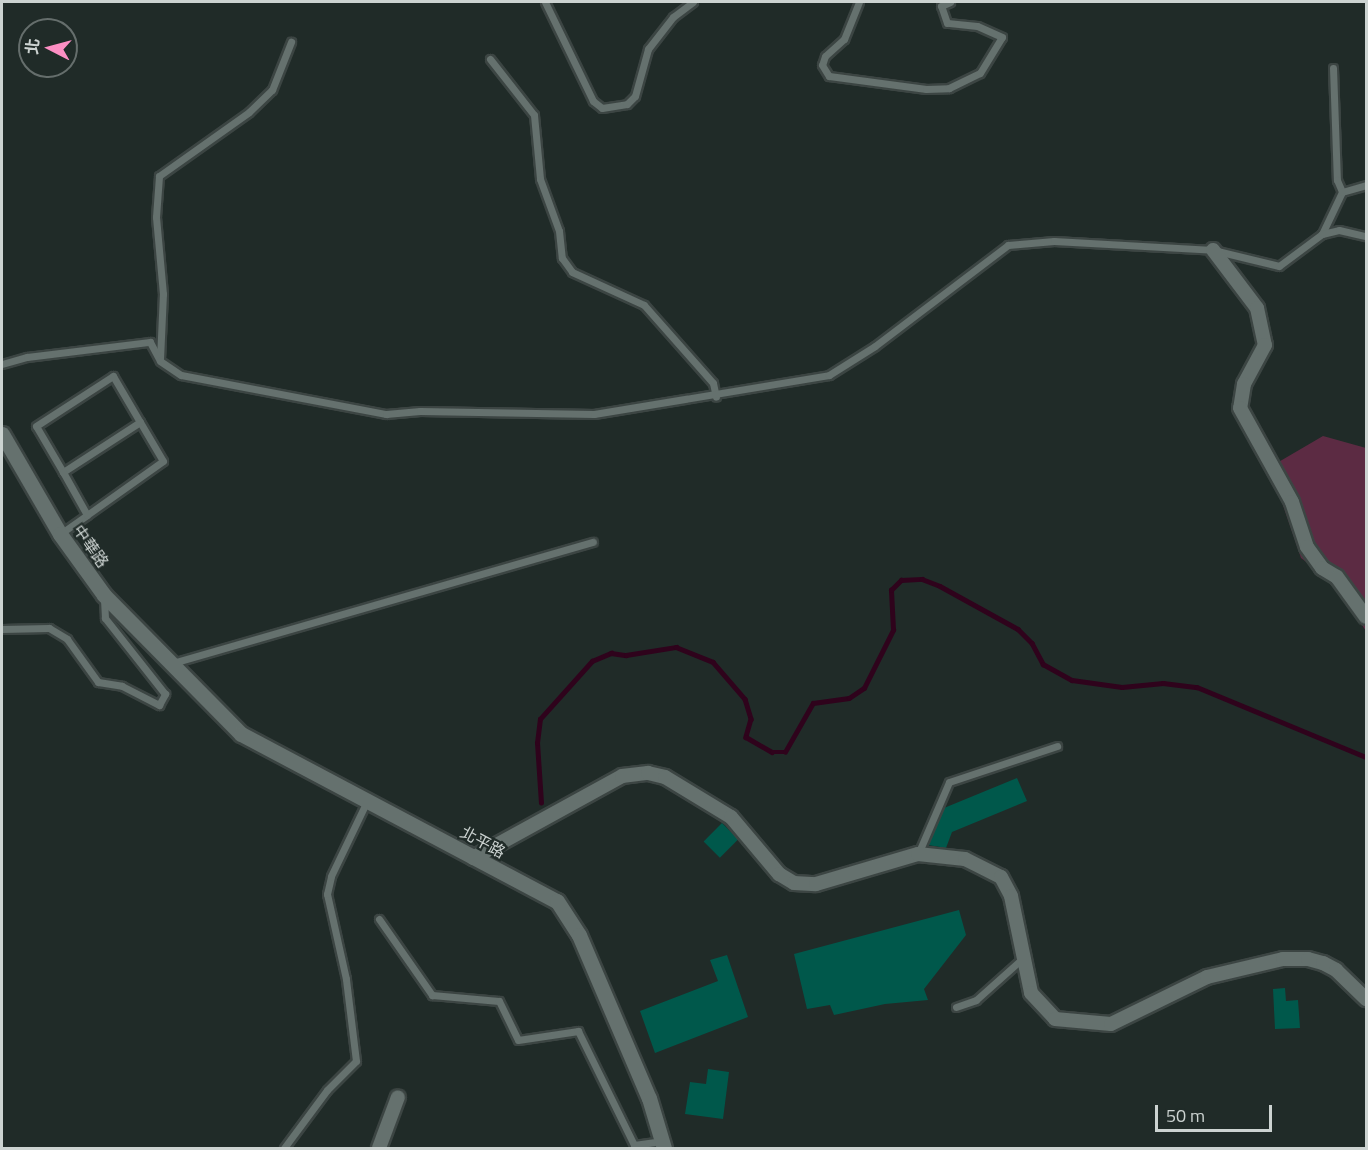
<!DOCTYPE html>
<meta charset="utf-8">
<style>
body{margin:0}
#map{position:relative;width:1368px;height:1150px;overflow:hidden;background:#202b28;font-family:"Titillium Web","Noto Sans TC",sans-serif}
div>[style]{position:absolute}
.green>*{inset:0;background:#5c2b43}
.stream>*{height:4.5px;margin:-2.25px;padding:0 2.25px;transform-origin:2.25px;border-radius:2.25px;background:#2f031c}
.building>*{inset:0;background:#00584b;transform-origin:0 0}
.roads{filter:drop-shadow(2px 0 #3c4543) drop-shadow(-2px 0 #3c4543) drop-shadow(0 2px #3c4543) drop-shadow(0 -2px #3c4543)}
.service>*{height:7px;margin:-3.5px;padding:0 3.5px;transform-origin:3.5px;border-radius:3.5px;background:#65716e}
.minor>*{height:14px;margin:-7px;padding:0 7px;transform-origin:7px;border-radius:7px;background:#65716e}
.tertiary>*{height:15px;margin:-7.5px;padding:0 7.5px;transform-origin:7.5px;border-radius:7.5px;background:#65716e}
span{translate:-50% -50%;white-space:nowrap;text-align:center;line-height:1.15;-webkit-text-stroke:4.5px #202b28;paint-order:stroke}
.street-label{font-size:16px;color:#ccd3d1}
.frame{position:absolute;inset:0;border:3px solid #ccd3d1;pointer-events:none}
.north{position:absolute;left:18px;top:18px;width:60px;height:60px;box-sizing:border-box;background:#202b28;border:2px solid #656e6c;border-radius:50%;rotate:276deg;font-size:16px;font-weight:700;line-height:24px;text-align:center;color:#ccd3d1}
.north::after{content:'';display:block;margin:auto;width:21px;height:27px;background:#fc8fc3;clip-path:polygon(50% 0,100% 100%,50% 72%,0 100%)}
.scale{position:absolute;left:1155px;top:1105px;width:117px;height:27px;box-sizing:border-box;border:3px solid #ccd3d1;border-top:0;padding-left:8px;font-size:18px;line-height:21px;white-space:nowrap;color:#ccd3d1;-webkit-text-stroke:4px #202b28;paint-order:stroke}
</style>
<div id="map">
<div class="green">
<i style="clip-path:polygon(1323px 436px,1366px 448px,1366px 631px,1332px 581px,1301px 558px,1270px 467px)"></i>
</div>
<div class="stream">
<i style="left:541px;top:803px;width:60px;rotate:-93.8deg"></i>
<i style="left:537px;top:743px;width:24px;rotate:-83deg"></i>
<i style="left:540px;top:719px;width:78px;rotate:-48.1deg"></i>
<i style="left:592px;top:661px;width:21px;rotate:-23deg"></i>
<i style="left:611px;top:653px;width:15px;rotate:8deg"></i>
<i style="left:626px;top:655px;width:51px;rotate:-9.1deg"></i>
<i style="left:676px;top:647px;width:40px;rotate:22deg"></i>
<i style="left:713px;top:662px;width:49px;rotate:49.1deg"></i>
<i style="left:745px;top:699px;width:21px;rotate:73deg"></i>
<i style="left:751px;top:719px;width:19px;rotate:106deg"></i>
<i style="left:746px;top:737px;width:30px;rotate:30deg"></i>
<i style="left:772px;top:752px;width:13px"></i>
<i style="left:785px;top:752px;width:56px;rotate:-60.3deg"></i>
<i style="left:813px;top:703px;width:36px;rotate:-8deg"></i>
<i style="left:849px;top:698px;width:18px;rotate:-34deg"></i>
<i style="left:864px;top:688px;width:65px;rotate:-63.4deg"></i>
<i style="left:893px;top:630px;width:40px;rotate:-92.9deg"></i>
<i style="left:891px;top:590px;width:14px;rotate:-45deg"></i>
<i style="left:901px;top:580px;width:21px;rotate:-3deg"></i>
<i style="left:922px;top:579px;width:19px;rotate:21deg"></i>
<i style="left:940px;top:586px;width:89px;rotate:28.9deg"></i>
<i style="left:1018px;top:629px;width:20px;rotate:45deg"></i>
<i style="left:1032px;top:643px;width:24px;rotate:62deg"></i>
<i style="left:1043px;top:664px;width:33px;rotate:29deg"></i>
<i style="left:1072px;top:680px;width:50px;rotate:8deg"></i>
<i style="left:1122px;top:687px;width:41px;rotate:-5.6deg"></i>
<i style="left:1163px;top:683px;width:34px;rotate:7deg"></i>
<i style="left:1197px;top:687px;width:183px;rotate:22.5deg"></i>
</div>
<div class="building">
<i style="clip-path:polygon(1017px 778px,1027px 801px,952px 832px,946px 848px,928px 845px,944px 808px)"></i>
<i style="left:722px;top:823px;width:23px;height:26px;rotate:45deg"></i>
<i style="clip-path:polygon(959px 910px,966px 935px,924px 989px,928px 1000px,885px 1004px,834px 1015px,830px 1005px,807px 1009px,794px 954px)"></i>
<i style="clip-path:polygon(727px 955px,748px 1017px,655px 1053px,640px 1011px,718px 981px,710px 960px)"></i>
<i style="clip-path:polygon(1285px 988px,1286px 1001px,1298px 1000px,1300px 1028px,1275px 1029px,1273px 989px)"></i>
<i style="clip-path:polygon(708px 1069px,729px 1072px,723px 1119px,685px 1114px,690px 1082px,706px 1084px)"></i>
</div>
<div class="roads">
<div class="service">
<i style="left:545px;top:2px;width:110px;rotate:64.1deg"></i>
<i style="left:593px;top:101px;width:11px;rotate:38deg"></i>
<i style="left:602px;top:108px;width:25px;rotate:-9deg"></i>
<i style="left:627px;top:104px;width:11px;rotate:-45deg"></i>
<i style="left:635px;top:96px;width:49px;rotate:-74.5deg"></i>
<i style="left:648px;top:49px;width:41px;rotate:-52deg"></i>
<i style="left:673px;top:17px;width:25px;rotate:-37deg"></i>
<i style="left:859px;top:2px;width:40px;rotate:112deg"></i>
<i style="left:844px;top:39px;width:25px;rotate:138deg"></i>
<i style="left:825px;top:56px;width:9px;rotate:108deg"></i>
<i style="left:822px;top:65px;width:13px;rotate:58deg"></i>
<i style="left:829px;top:76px;width:98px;rotate:7.6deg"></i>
<i style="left:926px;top:89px;width:23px;rotate:-2deg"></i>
<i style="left:949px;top:88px;width:34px;rotate:-26deg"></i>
<i style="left:980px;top:73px;width:42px;rotate:-58.6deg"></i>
<i style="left:1002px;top:37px;width:27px;rotate:-156deg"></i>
<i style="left:977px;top:26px;width:30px;rotate:-174deg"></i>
<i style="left:947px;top:23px;width:18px;rotate:-109deg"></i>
<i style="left:941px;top:6px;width:10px;rotate:-24deg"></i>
<i style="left:490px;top:59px;width:71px;rotate:51.8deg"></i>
<i style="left:534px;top:115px;width:64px;rotate:84.6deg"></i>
<i style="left:540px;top:179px;width:55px;rotate:69.9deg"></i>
<i style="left:559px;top:231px;width:27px;rotate:84deg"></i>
<i style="left:562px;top:258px;width:17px;rotate:54deg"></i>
<i style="left:572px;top:272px;width:79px;rotate:24.6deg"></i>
<i style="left:644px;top:305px;width:104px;rotate:48.5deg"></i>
<i style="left:713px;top:383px;width:14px;rotate:78deg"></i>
<i style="left:1333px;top:68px;width:112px;rotate:88deg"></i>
<i style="left:1337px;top:180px;width:13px;rotate:67deg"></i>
<i style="left:1322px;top:234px;width:47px;rotate:-64.5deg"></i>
<i style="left:1342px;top:192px;width:25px;rotate:-16deg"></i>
<i style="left:160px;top:359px;width:65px;rotate:-87.4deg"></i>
<i style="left:163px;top:294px;width:77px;rotate:-95.2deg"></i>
<i style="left:156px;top:217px;width:41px;rotate:-85.8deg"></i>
<i style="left:159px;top:176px;width:110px;rotate:-35.4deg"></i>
<i style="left:249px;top:112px;width:32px;rotate:-44deg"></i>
<i style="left:272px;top:90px;width:52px;rotate:-68.4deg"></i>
<i style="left:2px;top:364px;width:26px;rotate:-16deg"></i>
<i style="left:27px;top:357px;width:124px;rotate:-7deg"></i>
<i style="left:150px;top:342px;width:21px;rotate:62deg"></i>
<i style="left:160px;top:361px;width:25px;rotate:34deg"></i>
<i style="left:181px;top:375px;width:209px;rotate:10.8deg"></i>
<i style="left:386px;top:414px;width:34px;rotate:-5deg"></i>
<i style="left:420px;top:411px;width:174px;rotate:1deg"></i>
<i style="left:594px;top:414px;width:238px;rotate:-9.4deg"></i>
<i style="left:829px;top:375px;width:54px;rotate:-32.2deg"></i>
<i style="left:875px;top:346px;width:167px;rotate:-37.2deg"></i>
<i style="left:1008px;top:245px;width:46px;rotate:-5deg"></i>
<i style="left:1054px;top:241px;width:159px;rotate:3.2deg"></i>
<i style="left:1213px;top:250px;width:68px;rotate:13.6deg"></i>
<i style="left:1279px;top:266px;width:54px;rotate:-36.7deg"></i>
<i style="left:1322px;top:234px;width:17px;rotate:-13deg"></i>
<i style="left:1339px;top:230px;width:28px;rotate:13deg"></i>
<i style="left:63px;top:472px;width:53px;rotate:-120.4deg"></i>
<i style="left:36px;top:426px;width:92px;rotate:-33deg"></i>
<i style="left:113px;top:376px;width:53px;rotate:59.6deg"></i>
<i style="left:60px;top:534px;width:33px;rotate:-35deg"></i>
<i style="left:87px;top:515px;width:93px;rotate:-35.4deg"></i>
<i style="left:163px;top:461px;width:45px;rotate:-120.5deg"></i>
<i style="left:140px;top:422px;width:92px;rotate:147deg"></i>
<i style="left:63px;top:472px;width:49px;rotate:60.8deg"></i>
<i style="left:2px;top:629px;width:47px;rotate:-1.2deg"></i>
<i style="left:49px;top:628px;width:21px;rotate:31deg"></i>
<i style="left:67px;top:639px;width:53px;rotate:54.2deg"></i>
<i style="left:98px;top:682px;width:24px;rotate:9deg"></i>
<i style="left:122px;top:686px;width:42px;rotate:27.2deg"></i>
<i style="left:159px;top:705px;width:13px;rotate:-61deg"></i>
<i style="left:165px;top:694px;width:97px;rotate:-128.3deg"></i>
<i style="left:105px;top:618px;width:21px;rotate:-93deg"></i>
<i style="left:173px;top:663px;width:437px;rotate:-16.1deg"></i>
<i style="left:918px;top:854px;width:78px;rotate:-66.7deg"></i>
<i style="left:949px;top:782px;width:114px;rotate:-18.4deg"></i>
<i style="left:379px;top:919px;width:93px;rotate:55.1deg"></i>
<i style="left:432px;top:995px;width:67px;rotate:5.1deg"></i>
<i style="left:499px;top:1001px;width:43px;rotate:64deg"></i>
<i style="left:518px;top:1040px;width:61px;rotate:-8.5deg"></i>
<i style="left:578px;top:1031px;width:127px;rotate:63.8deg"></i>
<i style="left:634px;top:1145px;width:27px;rotate:-8deg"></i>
<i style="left:956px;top:1007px;width:21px;rotate:-19deg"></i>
<i style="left:976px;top:1000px;width:63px;rotate:-41.8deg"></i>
<i style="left:284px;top:1148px;width:72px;rotate:-53.4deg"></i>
<i style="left:327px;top:1090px;width:41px;rotate:-45deg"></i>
<i style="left:356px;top:1061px;width:83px;rotate:-97deg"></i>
<i style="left:346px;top:979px;width:87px;rotate:-102.6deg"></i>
<i style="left:327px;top:894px;width:18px;rotate:-77deg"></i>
<i style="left:331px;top:876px;width:83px;rotate:-64.4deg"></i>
</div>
<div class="minor">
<i style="left:1213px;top:250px;width:73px;rotate:52.8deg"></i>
<i style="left:1257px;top:308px;width:38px;rotate:78deg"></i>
<i style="left:1265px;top:345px;width:44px;rotate:118.3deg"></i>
<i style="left:1244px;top:384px;width:24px;rotate:99deg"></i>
<i style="left:1240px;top:408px;width:107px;rotate:61deg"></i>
<i style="left:1292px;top:502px;width:47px;rotate:71.6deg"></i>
<i style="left:1307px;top:547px;width:26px;rotate:54deg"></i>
<i style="left:1322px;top:568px;width:17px;rotate:31deg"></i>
<i style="left:1337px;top:577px;width:49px;rotate:54.1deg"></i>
<i style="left:473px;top:858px;width:170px;rotate:-28.8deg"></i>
<i style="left:622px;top:776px;width:26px;rotate:-7deg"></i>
<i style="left:648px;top:773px;width:17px;rotate:13deg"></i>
<i style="left:665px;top:777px;width:77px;rotate:31.2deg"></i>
<i style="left:731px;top:817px;width:75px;rotate:49.9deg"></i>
<i style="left:779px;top:874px;width:17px;rotate:31deg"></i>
<i style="left:794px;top:883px;width:22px;rotate:3deg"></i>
<i style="left:816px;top:884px;width:106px;rotate:-16.4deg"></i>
<i style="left:918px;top:854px;width:47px;rotate:6.1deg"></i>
<i style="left:965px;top:859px;width:40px;rotate:26.6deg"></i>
<i style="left:1001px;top:877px;width:21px;rotate:62deg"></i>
<i style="left:1011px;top:896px;width:99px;rotate:78.3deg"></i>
<i style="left:1031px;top:993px;width:35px;rotate:47deg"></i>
<i style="left:1055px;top:1019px;width:56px;rotate:5.1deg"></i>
<i style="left:1111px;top:1024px;width:107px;rotate:-26.1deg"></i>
<i style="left:1207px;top:977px;width:78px;rotate:-13.3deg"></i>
<i style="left:1283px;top:959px;width:25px"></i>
<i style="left:1308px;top:959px;width:16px;rotate:15deg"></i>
<i style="left:1323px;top:963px;width:15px;rotate:28deg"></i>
<i style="left:1336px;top:970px;width:42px;rotate:44deg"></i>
<i style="left:379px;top:1148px;width:54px;rotate:-69.6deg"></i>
</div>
<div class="tertiary">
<i style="left:2px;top:434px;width:116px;rotate:59.9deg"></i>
<i style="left:60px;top:534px;width:75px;rotate:54.2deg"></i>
<i style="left:104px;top:595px;width:195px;rotate:45.4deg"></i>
<i style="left:241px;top:734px;width:357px;rotate:27.9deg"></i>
<i style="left:557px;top:901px;width:40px;rotate:57.1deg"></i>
<i style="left:579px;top:935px;width:177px;rotate:66.8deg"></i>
<i style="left:649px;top:1098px;width:52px;rotate:73.3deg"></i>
</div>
</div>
<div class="street-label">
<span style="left:91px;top:546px;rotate:55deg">中華路</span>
<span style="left:483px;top:842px;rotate:28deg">北平路</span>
</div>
<div class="frame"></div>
<div class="north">北</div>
<div class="scale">50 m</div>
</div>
